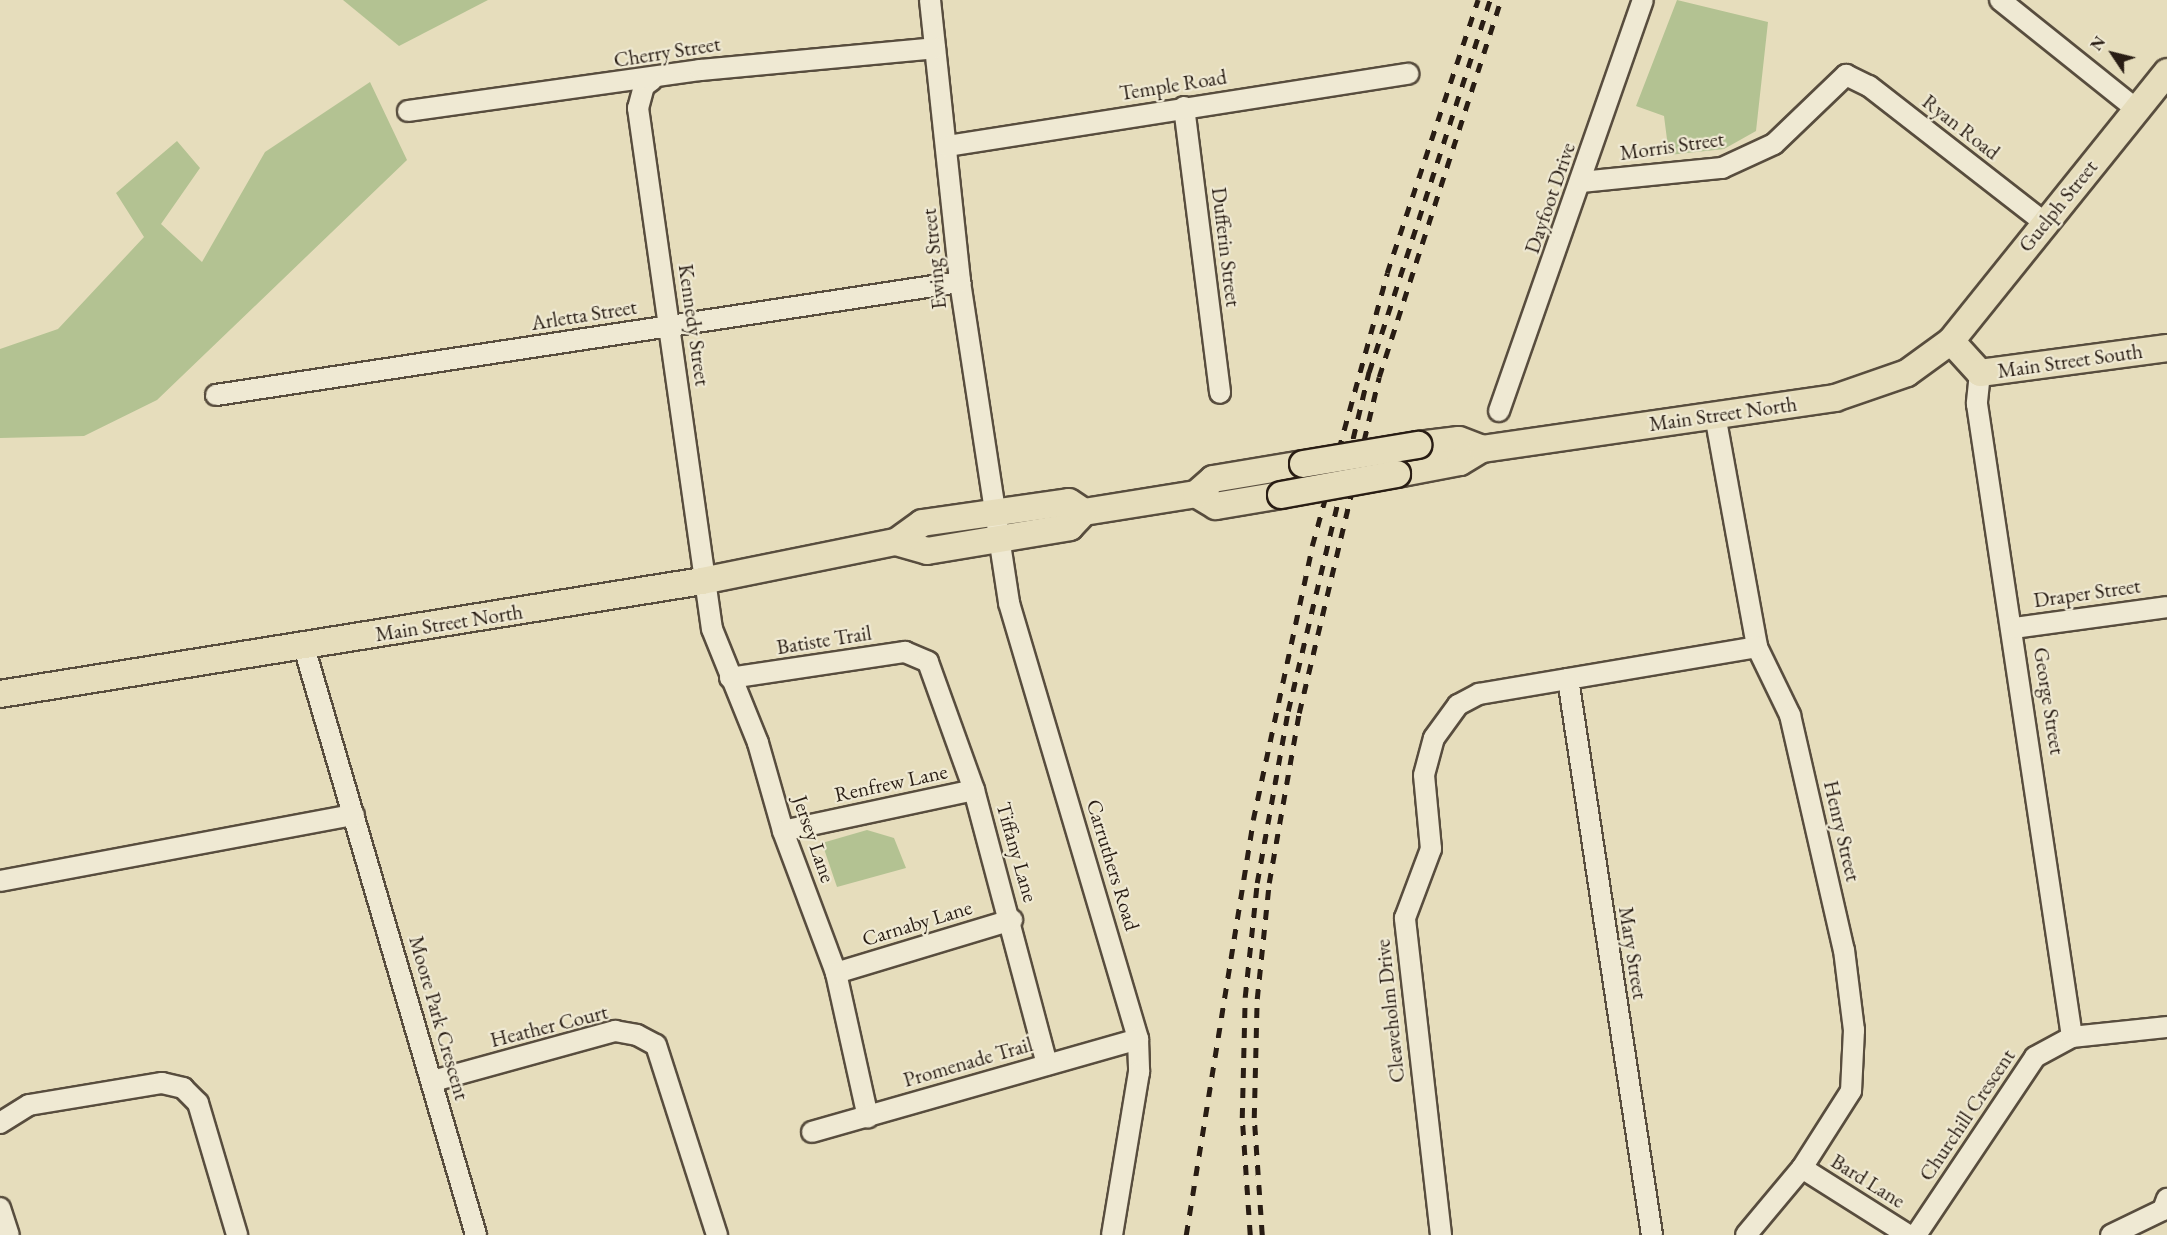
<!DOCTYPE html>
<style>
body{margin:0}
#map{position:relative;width:2167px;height:1235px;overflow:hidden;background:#e6ddbc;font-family:"EB Garamond",serif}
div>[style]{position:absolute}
.green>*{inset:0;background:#b3c292}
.roads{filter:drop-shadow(2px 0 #584d3e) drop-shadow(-2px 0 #584d3e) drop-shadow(0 2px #584d3e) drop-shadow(0 -2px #584d3e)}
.minor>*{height:20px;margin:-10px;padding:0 10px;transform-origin:10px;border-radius:10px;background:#efe9d3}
.major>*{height:26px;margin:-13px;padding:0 13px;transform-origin:13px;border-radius:13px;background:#e6ddbc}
.rail>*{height:4.5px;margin-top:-2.25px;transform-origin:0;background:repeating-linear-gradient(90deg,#291d14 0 10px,transparent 0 20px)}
.bridges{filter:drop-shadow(2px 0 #291d14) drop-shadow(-2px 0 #291d14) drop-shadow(0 2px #291d14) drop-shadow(0 -2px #291d14)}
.major-bridge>*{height:26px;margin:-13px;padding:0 13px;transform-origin:13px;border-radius:13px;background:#e6ddbc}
span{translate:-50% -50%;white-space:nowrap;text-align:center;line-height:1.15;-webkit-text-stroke:4.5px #efe9d3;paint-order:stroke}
.street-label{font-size:21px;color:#291d14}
.north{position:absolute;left:2083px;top:24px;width:60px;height:60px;-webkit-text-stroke:4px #efe9d3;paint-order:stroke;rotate:305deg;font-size:16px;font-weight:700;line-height:24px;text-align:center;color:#291d14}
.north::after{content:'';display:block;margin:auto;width:21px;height:27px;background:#291d14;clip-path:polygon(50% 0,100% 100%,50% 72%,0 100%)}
</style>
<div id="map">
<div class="green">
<i style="clip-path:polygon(343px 0,488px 0,399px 46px)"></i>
<i style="clip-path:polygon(1677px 0,1768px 22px,1756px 131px,1724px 149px,1669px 155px,1664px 116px,1636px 106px)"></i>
<i style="clip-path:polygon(370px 82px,407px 160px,157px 400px,84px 436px,0 438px,0 349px,58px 329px,144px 237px,116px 193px,177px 141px,200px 168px,161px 224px,202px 262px,265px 152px)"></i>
<i style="clip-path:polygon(867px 830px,894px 838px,906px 868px,837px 887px,822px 843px)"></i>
</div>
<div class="roads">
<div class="minor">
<i style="left:930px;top:0;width:284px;rotate:83.9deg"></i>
<i style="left:960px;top:282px;width:325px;rotate:81.3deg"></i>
<i style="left:1009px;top:603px;width:455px;rotate:73.5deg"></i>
<i style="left:1138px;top:1039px;width:33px;rotate:88deg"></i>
<i style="left:1139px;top:1072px;width:165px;rotate:99.4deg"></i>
<i style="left:2000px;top:0;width:174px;rotate:38.7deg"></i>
<i style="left:652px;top:80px;width:10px;rotate:143deg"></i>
<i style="left:644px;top:86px;width:23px;rotate:105deg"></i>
<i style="left:638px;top:108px;width:526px;rotate:81.92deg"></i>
<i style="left:712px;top:629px;width:123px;rotate:68deg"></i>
<i style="left:758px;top:743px;width:91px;rotate:74.1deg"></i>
<i style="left:783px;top:831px;width:152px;rotate:69.5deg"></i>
<i style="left:836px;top:973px;width:148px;rotate:77.5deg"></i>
<i style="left:1184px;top:107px;width:288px;rotate:82.8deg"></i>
<i style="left:408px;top:111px;width:295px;rotate:-8deg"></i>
<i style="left:700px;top:70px;width:236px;rotate:-5.3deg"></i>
<i style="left:947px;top:146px;width:467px;rotate:-8.9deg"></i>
<i style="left:1581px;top:182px;width:142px;rotate:-5.7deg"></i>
<i style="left:1722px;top:168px;width:57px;rotate:-24.8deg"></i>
<i style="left:1774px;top:144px;width:100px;rotate:-43.8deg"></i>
<i style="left:1846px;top:75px;width:25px;rotate:26deg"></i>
<i style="left:1869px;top:86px;width:222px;rotate:37.9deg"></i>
<i style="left:1980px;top:373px;width:31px;rotate:96deg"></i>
<i style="left:1977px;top:404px;width:640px;rotate:81.46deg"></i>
<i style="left:216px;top:395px;width:753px;rotate:-8.64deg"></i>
<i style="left:1499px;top:411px;width:435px;rotate:-70.7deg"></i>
<i style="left:1715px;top:415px;width:236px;rotate:79.7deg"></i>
<i style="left:1757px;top:647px;width:76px;rotate:64.1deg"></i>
<i style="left:1790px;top:715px;width:241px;rotate:77.1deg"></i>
<i style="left:1844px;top:950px;width:81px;rotate:82.9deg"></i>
<i style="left:1854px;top:1030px;width:61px;rotate:92.8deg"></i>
<i style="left:1851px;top:1091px;width:91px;rotate:122.5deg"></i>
<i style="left:1802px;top:1168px;width:87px;rotate:129.9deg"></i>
<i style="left:2014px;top:628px;width:154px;rotate:-7.8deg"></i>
<i style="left:304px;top:647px;width:613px;rotate:73.69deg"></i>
<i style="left:730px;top:678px;width:177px;rotate:-8.5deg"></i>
<i style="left:905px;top:652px;width:25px;rotate:23deg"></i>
<i style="left:928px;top:662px;width:136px;rotate:70.2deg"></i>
<i style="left:974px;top:790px;width:284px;rotate:75.1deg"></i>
<i style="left:1568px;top:679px;width:562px;rotate:81.41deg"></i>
<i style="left:783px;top:831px;width:195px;rotate:-12.1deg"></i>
<i style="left:0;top:881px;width:360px;rotate:-10.6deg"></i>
<i style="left:836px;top:973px;width:184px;rotate:-16.8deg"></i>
<i style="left:433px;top:1081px;width:189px;rotate:-15.4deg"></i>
<i style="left:615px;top:1031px;width:22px;rotate:10deg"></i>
<i style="left:637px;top:1035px;width:21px;rotate:28deg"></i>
<i style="left:656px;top:1045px;width:200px;rotate:72.2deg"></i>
<i style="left:0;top:1123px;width:34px;rotate:-32deg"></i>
<i style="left:29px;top:1105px;width:135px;rotate:-9.4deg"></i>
<i style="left:162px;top:1083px;width:22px;rotate:13deg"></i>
<i style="left:183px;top:1088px;width:21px;rotate:45deg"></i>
<i style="left:198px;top:1103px;width:138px;rotate:73.5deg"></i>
<i style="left:812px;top:1132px;width:339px;rotate:-15.9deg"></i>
<i style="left:1802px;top:1168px;width:125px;rotate:32.3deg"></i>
<i style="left:0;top:1208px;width:28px;rotate:72deg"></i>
<i style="left:1441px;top:1235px;width:319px;rotate:-96.5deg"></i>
<i style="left:1405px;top:918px;width:74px;rotate:-69.4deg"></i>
<i style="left:1431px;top:849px;width:74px;rotate:-95.4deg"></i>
<i style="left:1424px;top:775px;width:38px;rotate:-75deg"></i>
<i style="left:1434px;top:738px;width:41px;rotate:-54deg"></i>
<i style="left:1458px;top:705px;width:24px;rotate:-28deg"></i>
<i style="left:1479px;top:694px;width:282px;rotate:-9.6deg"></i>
<i style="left:1916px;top:1235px;width:214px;rotate:-56.2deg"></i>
<i style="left:2035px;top:1057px;width:42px;rotate:-28.4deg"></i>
<i style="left:2072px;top:1037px;width:96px;rotate:-6deg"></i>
<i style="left:2111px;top:1235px;width:58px;rotate:-25.7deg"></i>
<i style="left:2163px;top:1210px;width:12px;rotate:-70deg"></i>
</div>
<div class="major">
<i style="left:1951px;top:341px;width:43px;rotate:47.8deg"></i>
<i style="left:1980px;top:373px;width:189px;rotate:-7.6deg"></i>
<i style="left:1418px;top:445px;width:41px;rotate:-7deg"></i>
<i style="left:1459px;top:440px;width:25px;rotate:21deg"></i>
<i style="left:1397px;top:474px;width:64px;rotate:-10.8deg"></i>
<i style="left:1460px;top:462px;width:26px;rotate:-31deg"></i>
<i style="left:1482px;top:449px;width:357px;rotate:-8.2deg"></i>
<i style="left:1835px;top:398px;width:76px;rotate:-19.1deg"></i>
<i style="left:1907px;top:373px;width:54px;rotate:-36deg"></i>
<i style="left:1951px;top:341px;width:345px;rotate:-51.2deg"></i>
<i style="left:1196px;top:494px;width:23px;rotate:31deg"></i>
<i style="left:1216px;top:506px;width:66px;rotate:-9.6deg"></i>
<i style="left:896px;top:542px;width:32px;rotate:16deg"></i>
<i style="left:927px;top:551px;width:145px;rotate:-9.5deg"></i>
<i style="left:1070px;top:527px;width:21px;rotate:-47deg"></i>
<i style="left:1084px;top:512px;width:113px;rotate:-9.1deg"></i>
<i style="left:1196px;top:494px;width:23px;rotate:-41deg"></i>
<i style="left:1213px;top:479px;width:91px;rotate:-9.5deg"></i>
<i style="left:0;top:694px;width:711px;rotate:-9.14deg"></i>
<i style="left:702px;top:581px;width:198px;rotate:-11.4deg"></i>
<i style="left:896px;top:542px;width:32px;rotate:-36deg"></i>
<i style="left:922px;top:523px;width:148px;rotate:-8.1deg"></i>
<i style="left:1069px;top:502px;width:18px;rotate:34deg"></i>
</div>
</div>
<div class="rail">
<i style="left:1186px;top:1235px;width:420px;rotate:-80.8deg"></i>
<i style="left:1253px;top:820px;width:280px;rotate:-77.8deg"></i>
<i style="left:1312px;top:546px;width:283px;rotate:-74.6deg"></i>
<i style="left:1387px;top:273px;width:288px;rotate:-71.6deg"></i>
<i style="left:1250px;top:1235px;width:117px;rotate:-93.9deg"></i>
<i style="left:1242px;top:1118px;width:121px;rotate:-88.6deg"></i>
<i style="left:1245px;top:997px;width:115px;rotate:-84deg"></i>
<i style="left:1257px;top:883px;width:175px;rotate:-79.8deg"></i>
<i style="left:1288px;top:711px;width:349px;rotate:-76.6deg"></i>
<i style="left:1369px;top:372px;width:391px;rotate:-72deg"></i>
<i style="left:1262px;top:1235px;width:117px;rotate:-93.9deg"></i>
<i style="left:1254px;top:1118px;width:119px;rotate:-88.6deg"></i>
<i style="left:1257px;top:999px;width:117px;rotate:-84.1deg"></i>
<i style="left:1269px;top:883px;width:173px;rotate:-80deg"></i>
<i style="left:1299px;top:713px;width:345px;rotate:-76.6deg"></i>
<i style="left:1379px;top:377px;width:396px;rotate:-72.1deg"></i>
</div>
<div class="bridges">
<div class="major-bridge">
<i style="left:1303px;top:464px;width:117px;rotate:-9.4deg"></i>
<i style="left:1281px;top:495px;width:118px;rotate:-10.3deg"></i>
</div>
</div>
<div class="street-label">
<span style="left:667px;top:52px;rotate:-9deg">Cherry Street</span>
<span style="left:1173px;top:85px;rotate:-9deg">Temple Road</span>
<span style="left:1961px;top:127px;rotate:38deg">Ryan Road</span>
<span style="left:1672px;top:146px;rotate:-8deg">Morris Street</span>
<span style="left:1550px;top:198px;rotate:-71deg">Dayfoot Drive</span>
<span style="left:2058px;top:206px;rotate:-51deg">Guelph Street</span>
<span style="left:1226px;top:247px;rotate:83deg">Dufferin Street</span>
<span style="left:934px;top:259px;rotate:-96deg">Ewing Street</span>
<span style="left:584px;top:315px;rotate:-9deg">Arletta Street</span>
<span style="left:694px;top:325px;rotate:82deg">Kennedy Street</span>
<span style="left:2070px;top:361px;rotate:-8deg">Main Street South</span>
<span style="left:1723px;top:414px;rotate:-8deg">Main Street North</span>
<span style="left:2087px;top:593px;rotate:-8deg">Draper Street</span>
<span style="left:449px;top:623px;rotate:-9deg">Main Street North</span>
<span style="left:824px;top:640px;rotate:-9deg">Batiste Trail</span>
<span style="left:2049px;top:701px;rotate:81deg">George Street</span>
<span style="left:891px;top:783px;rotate:-12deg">Renfrew Lane</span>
<span style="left:1842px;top:831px;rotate:77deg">Henry Street</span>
<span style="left:814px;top:839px;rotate:71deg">Jersey Lane</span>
<span style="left:1017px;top:852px;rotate:74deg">Tiffany Lane</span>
<span style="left:1113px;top:865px;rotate:73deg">Carruthers Road</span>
<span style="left:917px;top:923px;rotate:-17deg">Carnaby Lane</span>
<span style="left:1633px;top:953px;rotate:81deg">Mary Street</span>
<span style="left:1390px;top:1011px;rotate:-96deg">Cleaveholm Drive</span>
<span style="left:439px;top:1018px;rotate:74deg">Moore Park Crescent</span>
<span style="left:549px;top:1026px;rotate:-14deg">Heather Court</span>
<span style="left:968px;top:1062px;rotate:-16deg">Promenade Trail</span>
<span style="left:1967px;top:1115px;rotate:-56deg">Churchill Crescent</span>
<span style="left:1868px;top:1181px;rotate:32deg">Bard Lane</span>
</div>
<div class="north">N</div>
</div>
